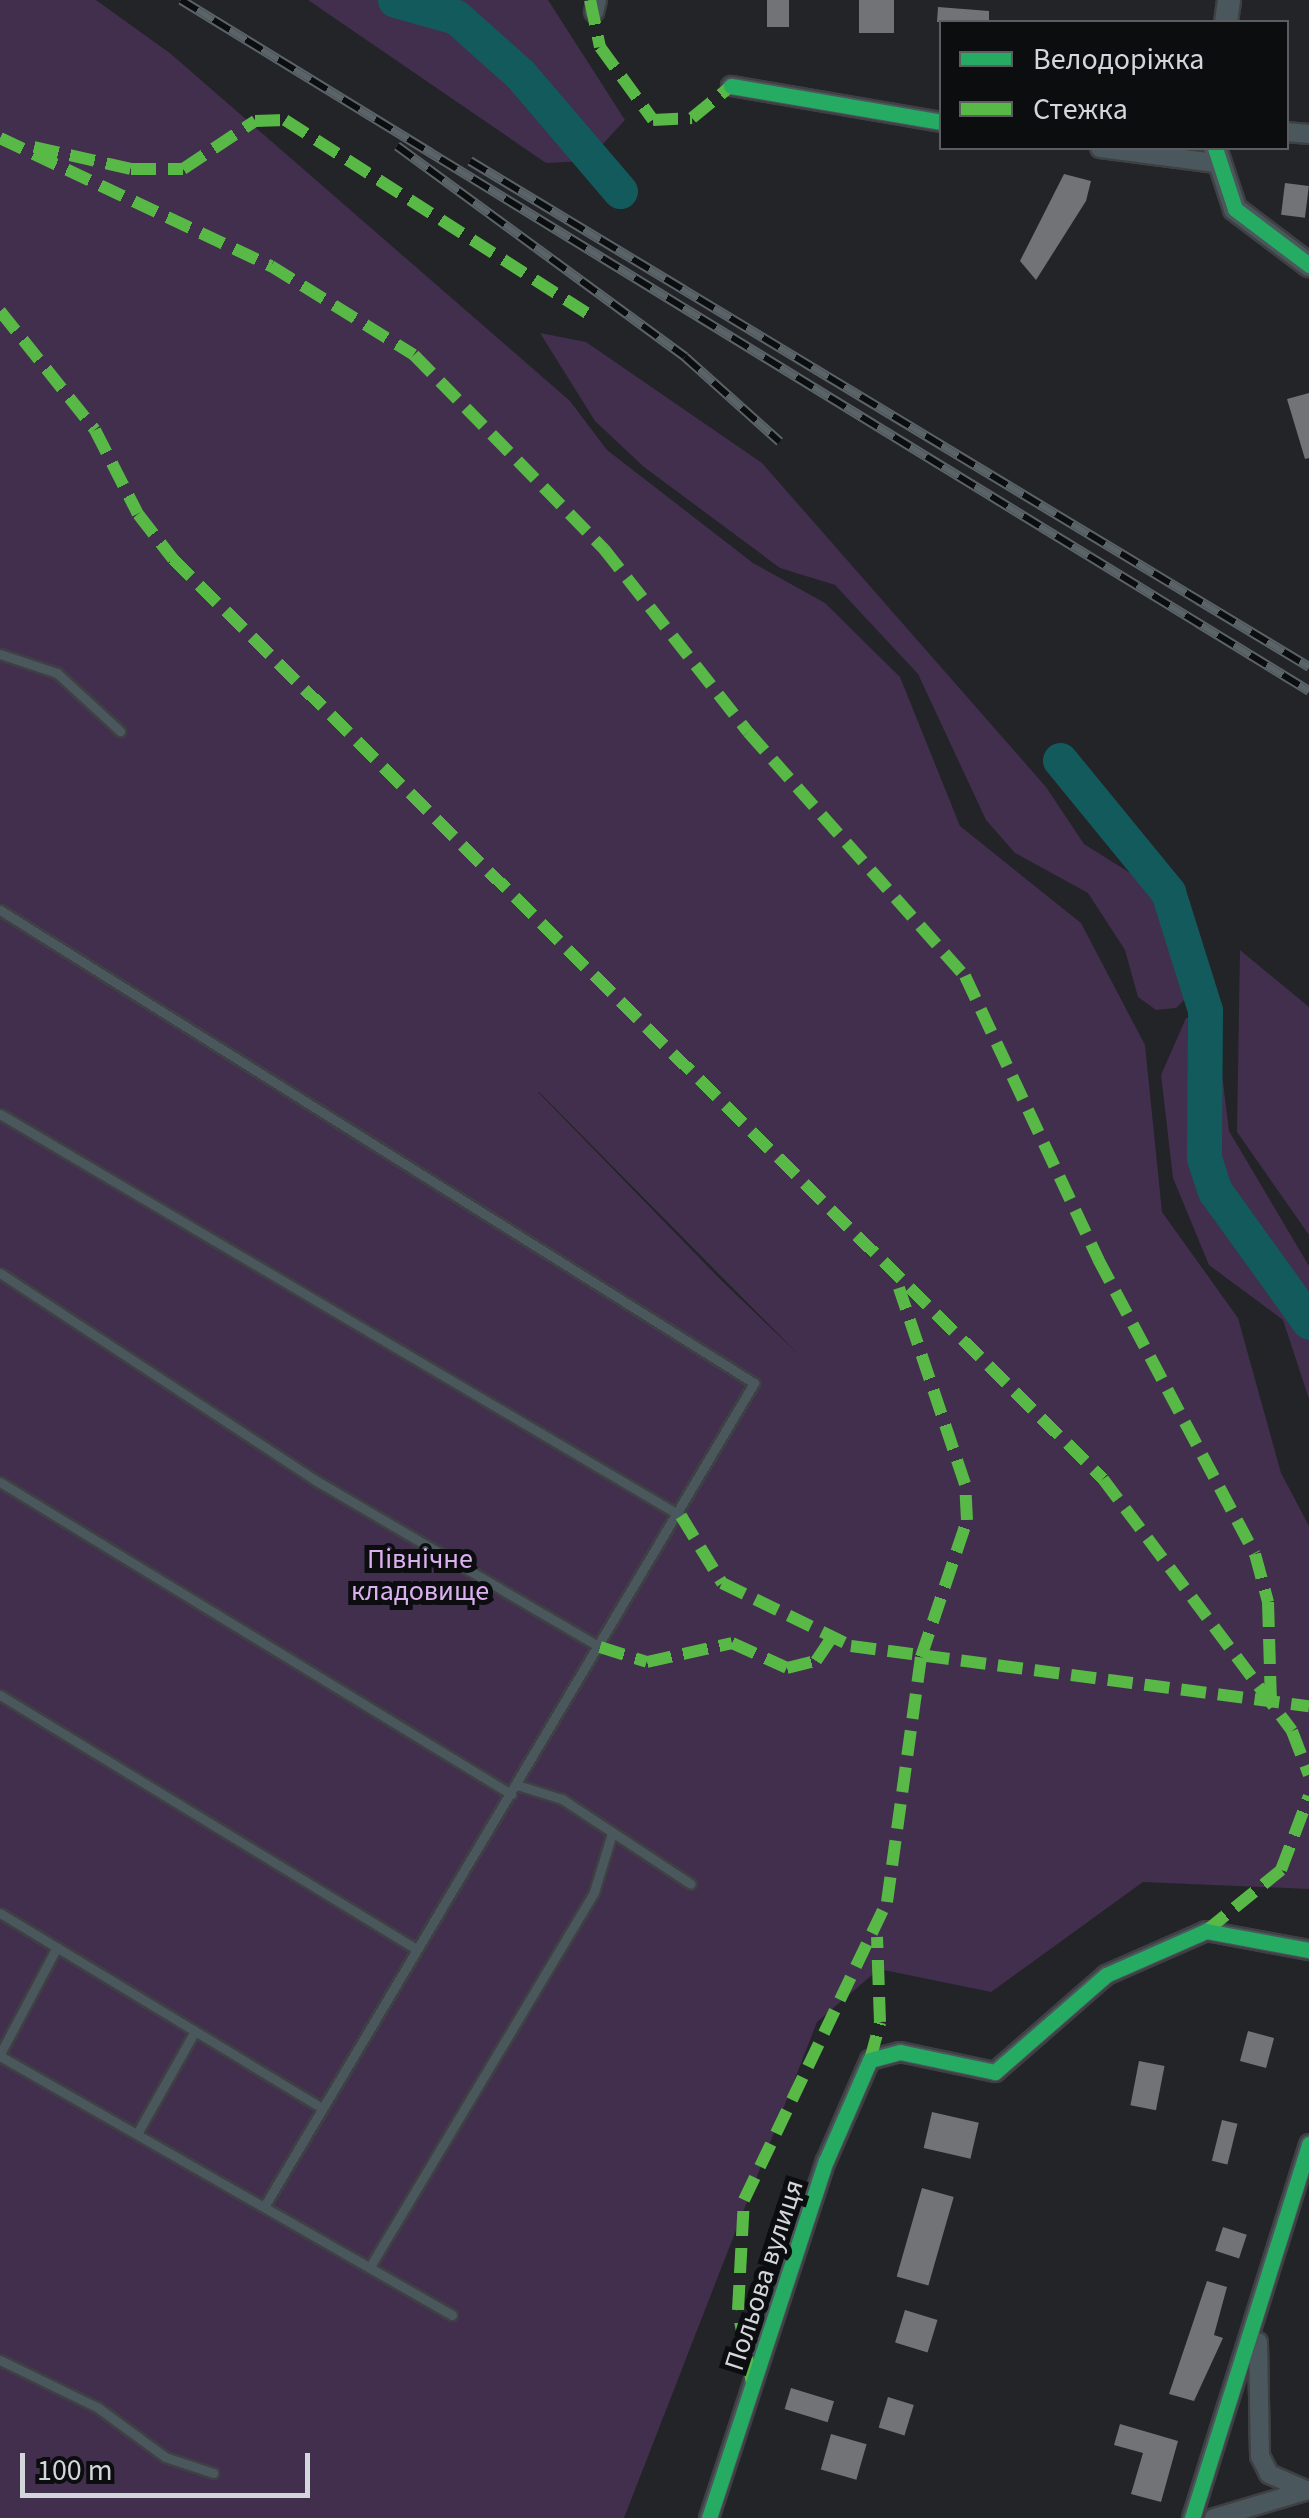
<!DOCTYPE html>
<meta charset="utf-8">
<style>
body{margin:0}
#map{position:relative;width:1309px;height:2518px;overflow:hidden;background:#222427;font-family:"Source Sans 3",sans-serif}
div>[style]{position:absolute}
.green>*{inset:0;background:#422e4d}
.river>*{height:35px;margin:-17.5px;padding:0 17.5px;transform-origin:17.5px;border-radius:17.5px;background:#135a5c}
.building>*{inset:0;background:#727376;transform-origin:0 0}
.roads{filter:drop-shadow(2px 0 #3f4043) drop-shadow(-2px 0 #3f4043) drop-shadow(0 2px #3f4043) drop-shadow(0 -2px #3f4043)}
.service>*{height:9px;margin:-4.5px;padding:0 4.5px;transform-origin:4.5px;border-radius:4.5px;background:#4a585e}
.minor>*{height:18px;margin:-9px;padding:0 9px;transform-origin:9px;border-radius:9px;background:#4a585e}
.tertiary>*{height:22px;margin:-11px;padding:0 11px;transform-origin:11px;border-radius:11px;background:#4a585e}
.rail>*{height:10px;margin-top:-5px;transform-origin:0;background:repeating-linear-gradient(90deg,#0b0d0f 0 19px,#5a6368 0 38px);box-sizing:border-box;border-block:2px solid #5a6368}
.quiet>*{height:12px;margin-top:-6px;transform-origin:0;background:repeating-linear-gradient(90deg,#58b947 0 25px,transparent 0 37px)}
.cycleway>*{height:15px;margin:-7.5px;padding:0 7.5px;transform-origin:7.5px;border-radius:7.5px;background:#26ab63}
span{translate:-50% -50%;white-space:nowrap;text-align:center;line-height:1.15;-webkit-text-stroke:10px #0b0d0f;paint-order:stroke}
.park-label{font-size:28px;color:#dbb0f1}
.street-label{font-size:28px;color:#d3d6da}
.legend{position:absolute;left:939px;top:20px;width:350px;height:130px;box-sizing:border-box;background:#0b0d0f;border:2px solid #5b5d60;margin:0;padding:12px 18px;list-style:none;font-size:30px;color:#d3d6da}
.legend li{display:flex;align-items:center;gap:20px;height:50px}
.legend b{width:50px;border:2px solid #5b5d60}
.scale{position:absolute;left:20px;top:2453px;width:290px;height:45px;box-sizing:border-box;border:5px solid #d3d6da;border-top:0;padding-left:12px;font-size:30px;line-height:35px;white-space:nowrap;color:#d3d6da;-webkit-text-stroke:8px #0b0d0f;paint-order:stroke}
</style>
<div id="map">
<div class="green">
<i style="clip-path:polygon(evenodd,0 0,96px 0,171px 54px,570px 401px,607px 450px,753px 563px,825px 603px,900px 677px,960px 826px,1081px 923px,1145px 1045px,1162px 1212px,1238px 1318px,1281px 1473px,1309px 1526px,1309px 1889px,1143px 1882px,991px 1992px,879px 1969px,817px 2022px,624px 2518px,0 2518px,0 0,538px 1092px,539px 1092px,798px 1354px,722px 1281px,538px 1092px)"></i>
<i style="clip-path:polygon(308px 0,548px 0,625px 120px,587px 161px,546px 163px)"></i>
<i style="clip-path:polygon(540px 333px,586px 342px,762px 463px,1046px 787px,1084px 844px,1146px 883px,1186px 969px,1192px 992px,1176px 1008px,1156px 1010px,1138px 997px,1125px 950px,1088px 893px,1015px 853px,986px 820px,918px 674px,835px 585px,780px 568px,644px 467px,595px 421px)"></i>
<i style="clip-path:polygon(1240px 950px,1309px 1007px,1309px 1235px,1237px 1132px)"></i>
<i style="clip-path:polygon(1215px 1017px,1229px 1131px,1309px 1266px,1309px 1399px,1283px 1320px,1209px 1265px,1173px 1178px,1161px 1075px,1186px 1018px)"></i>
</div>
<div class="river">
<i style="left:395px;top:0;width:63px;rotate:15.6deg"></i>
<i style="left:456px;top:17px;width:86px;rotate:41.7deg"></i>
<i style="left:520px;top:74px;width:154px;rotate:49.5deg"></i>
<i style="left:1060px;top:760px;width:171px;rotate:50.7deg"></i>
<i style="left:1168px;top:892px;width:124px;rotate:72.6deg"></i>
<i style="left:1205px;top:1010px;width:148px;rotate:90.4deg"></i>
<i style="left:1204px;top:1158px;width:35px;rotate:72deg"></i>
<i style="left:1215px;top:1191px;width:161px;rotate:54.3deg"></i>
</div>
<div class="building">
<i style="left:767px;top:0;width:22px;height:27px"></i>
<i style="left:859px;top:0;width:35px;height:33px"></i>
<i style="clip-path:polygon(938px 7px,989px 11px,989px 22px,937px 22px)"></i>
<i style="clip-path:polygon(1064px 174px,1091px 181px,1086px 201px,1036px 280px,1020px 261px)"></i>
<i style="left:1285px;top:183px;width:24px;height:32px;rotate:7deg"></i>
<i style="clip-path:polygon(1309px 393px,1309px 458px,1305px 459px,1287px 399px)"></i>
<i style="left:1248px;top:2031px;width:27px;height:31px;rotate:15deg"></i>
<i style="left:1139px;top:2061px;width:26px;height:45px;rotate:11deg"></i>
<i style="left:932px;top:2112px;width:48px;height:37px;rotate:13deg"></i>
<i style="left:1222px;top:2120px;width:16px;height:42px;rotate:14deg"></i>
<i style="left:922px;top:2188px;width:33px;height:92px;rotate:16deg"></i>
<i style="left:1223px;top:2227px;width:25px;height:25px;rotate:18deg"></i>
<i style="clip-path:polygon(1207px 2281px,1227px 2287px,1214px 2335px,1223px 2338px,1194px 2401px,1169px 2394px)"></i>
<i style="left:905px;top:2310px;width:34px;height:34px;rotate:17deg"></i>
<i style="left:791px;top:2388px;width:45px;height:22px;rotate:17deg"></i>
<i style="left:888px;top:2397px;width:27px;height:32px;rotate:17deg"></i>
<i style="clip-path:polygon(1120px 2424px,1178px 2441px,1161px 2502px,1131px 2494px,1143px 2453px,1114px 2445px)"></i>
<i style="left:831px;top:2434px;width:37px;height:37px;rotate:16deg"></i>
</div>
<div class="roads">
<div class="service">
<i style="left:0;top:654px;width:60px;rotate:18.4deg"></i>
<i style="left:57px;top:673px;width:86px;rotate:42.6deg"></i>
<i style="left:0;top:910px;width:890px;rotate:32.1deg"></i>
<i style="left:754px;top:1383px;width:953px;rotate:120.74deg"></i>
<i style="left:0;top:1114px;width:791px;rotate:30.55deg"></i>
<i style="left:0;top:1273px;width:377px;rotate:33.3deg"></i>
<i style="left:315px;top:1480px;width:330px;rotate:30.4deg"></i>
<i style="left:0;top:1482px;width:599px;rotate:31.41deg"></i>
<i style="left:0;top:1695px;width:484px;rotate:31.4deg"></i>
<i style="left:517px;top:1785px;width:47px;rotate:17.3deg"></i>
<i style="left:562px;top:1799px;width:154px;rotate:33.4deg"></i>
<i style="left:0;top:1913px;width:374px;rotate:31.2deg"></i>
<i style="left:0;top:2054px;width:121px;rotate:-62deg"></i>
<i style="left:0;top:2056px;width:521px;rotate:29.81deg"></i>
<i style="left:138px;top:2132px;width:116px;rotate:-60.6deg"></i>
<i style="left:371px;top:2265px;width:435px;rotate:-59.1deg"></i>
<i style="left:594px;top:1892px;width:62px;rotate:-73deg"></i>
<i style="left:0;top:2360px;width:108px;rotate:25.9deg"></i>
<i style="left:97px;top:2407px;width:84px;rotate:36.3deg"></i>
<i style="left:165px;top:2457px;width:51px;rotate:18.4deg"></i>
</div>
<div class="minor">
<i style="left:594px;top:12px;width:12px;rotate:-76deg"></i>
<i style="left:731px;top:86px;width:214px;rotate:9.7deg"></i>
<i style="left:1286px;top:132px;width:23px;rotate:5deg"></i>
<i style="left:1100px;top:148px;width:117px;rotate:7.4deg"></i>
<i style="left:1258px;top:2342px;width:114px;rotate:89deg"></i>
<i style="left:1260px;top:2456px;width:20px;rotate:63deg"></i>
<i style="left:1269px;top:2474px;width:40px;rotate:23.4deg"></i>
<i style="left:709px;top:2518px;width:376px;rotate:-71.9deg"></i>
<i style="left:826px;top:2161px;width:110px;rotate:-66.5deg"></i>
<i style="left:870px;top:2060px;width:31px;rotate:-15deg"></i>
<i style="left:900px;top:2052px;width:97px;rotate:11.9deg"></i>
<i style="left:995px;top:2072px;width:147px;rotate:-41.1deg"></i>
<i style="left:1106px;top:1975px;width:109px;rotate:-23.7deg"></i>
<i style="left:1206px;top:1931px;width:105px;rotate:10.5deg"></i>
<i style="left:1192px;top:2518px;width:392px;rotate:-72.6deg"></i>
<i style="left:1214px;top:2518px;width:98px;rotate:-16.6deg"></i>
</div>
<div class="tertiary">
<i style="left:1226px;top:22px;width:22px;rotate:-82deg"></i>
<i style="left:1215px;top:148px;width:64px;rotate:71.8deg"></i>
<i style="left:1235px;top:209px;width:93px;rotate:37.1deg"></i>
</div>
</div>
<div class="rail">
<i style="left:181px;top:0;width:1323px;rotate:31.49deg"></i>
<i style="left:397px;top:146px;width:357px;rotate:36.2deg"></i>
<i style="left:685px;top:357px;width:127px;rotate:41.8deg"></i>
<i style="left:470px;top:161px;width:980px;rotate:31.09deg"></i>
</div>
<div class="quiet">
<i style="left:590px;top:0;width:48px;rotate:78deg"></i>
<i style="left:600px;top:47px;width:90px;rotate:54deg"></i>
<i style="left:653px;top:120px;width:39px;rotate:-3deg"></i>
<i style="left:692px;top:118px;width:50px;rotate:-39.4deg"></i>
<i style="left:0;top:138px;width:300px;rotate:25.3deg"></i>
<i style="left:271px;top:266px;width:168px;rotate:31.9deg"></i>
<i style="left:414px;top:355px;width:272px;rotate:45.6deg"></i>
<i style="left:604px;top:549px;width:233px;rotate:51.8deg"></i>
<i style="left:748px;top:732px;width:327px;rotate:48.4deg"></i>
<i style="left:965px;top:976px;width:313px;rotate:64.8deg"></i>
<i style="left:1098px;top:1259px;width:334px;rotate:62deg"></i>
<i style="left:1255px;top:1554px;width:50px;rotate:74.8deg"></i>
<i style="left:1268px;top:1602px;width:102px;rotate:88.3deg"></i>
<i style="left:34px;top:147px;width:99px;rotate:12.8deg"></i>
<i style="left:131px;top:169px;width:52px"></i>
<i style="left:183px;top:169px;width:87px;rotate:-33.7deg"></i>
<i style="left:255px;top:121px;width:30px;rotate:-2deg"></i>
<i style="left:285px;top:120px;width:366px;rotate:32.6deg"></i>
<i style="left:0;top:311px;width:152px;rotate:51.4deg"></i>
<i style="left:95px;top:430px;width:94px;rotate:62.9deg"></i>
<i style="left:138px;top:514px;width:57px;rotate:52.1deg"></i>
<i style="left:173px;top:559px;width:1308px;rotate:44.69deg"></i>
<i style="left:1103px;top:1479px;width:315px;rotate:53.1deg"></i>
<i style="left:1292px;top:1731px;width:47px;rotate:68.9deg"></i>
<i style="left:681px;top:1516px;width:79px;rotate:58.5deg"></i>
<i style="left:722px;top:1583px;width:144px;rotate:26deg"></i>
<i style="left:851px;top:1646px;width:462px;rotate:7.5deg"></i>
<i style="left:600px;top:1647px;width:49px;rotate:17.7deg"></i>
<i style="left:647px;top:1662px;width:87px;rotate:-12.6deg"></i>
<i style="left:732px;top:1643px;width:60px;rotate:24.4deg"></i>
<i style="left:787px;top:1668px;width:30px;rotate:-14deg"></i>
<i style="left:816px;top:1661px;width:29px;rotate:-56deg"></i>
<i style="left:1206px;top:1931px;width:97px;rotate:-39.1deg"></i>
<i style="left:1281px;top:1870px;width:79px;rotate:-69.3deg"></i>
<i style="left:870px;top:2060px;width:39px;rotate:-75deg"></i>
<i style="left:880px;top:2022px;width:85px;rotate:-92deg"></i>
<i style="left:752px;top:2383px;width:74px;rotate:-100.9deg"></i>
<i style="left:738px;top:2310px;width:110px;rotate:-86.9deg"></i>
<i style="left:744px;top:2200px;width:331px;rotate:-64.4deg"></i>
<i style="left:887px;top:1902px;width:247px;rotate:-82.1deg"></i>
<i style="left:921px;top:1657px;width:145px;rotate:-71.4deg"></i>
<i style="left:967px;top:1520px;width:36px;rotate:-93deg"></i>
<i style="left:965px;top:1484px;width:207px;rotate:-108.6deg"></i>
</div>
<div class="cycleway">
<i style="left:731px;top:86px;width:214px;rotate:9.7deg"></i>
<i style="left:1215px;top:148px;width:64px;rotate:71.8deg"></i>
<i style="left:1235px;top:209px;width:93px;rotate:37.1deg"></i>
<i style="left:709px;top:2518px;width:376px;rotate:-71.9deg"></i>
<i style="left:826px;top:2161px;width:110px;rotate:-66.5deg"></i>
<i style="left:870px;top:2060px;width:31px;rotate:-15deg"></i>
<i style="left:900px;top:2052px;width:97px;rotate:11.9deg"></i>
<i style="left:995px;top:2072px;width:147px;rotate:-41.1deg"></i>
<i style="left:1106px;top:1975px;width:109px;rotate:-23.7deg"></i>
<i style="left:1206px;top:1931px;width:105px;rotate:10.5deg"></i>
<i style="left:1192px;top:2518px;width:392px;rotate:-72.6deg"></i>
</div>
<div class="park-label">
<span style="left:420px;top:1575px">Північне<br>кладовище</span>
</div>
<div class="street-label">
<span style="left:764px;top:2275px;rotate:-72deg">Польова вулиця</span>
</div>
<ul class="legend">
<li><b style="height:12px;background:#26ab63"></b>Велодоріжка</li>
<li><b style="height:12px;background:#58b947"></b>Стежка</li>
</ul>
<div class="scale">100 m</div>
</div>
